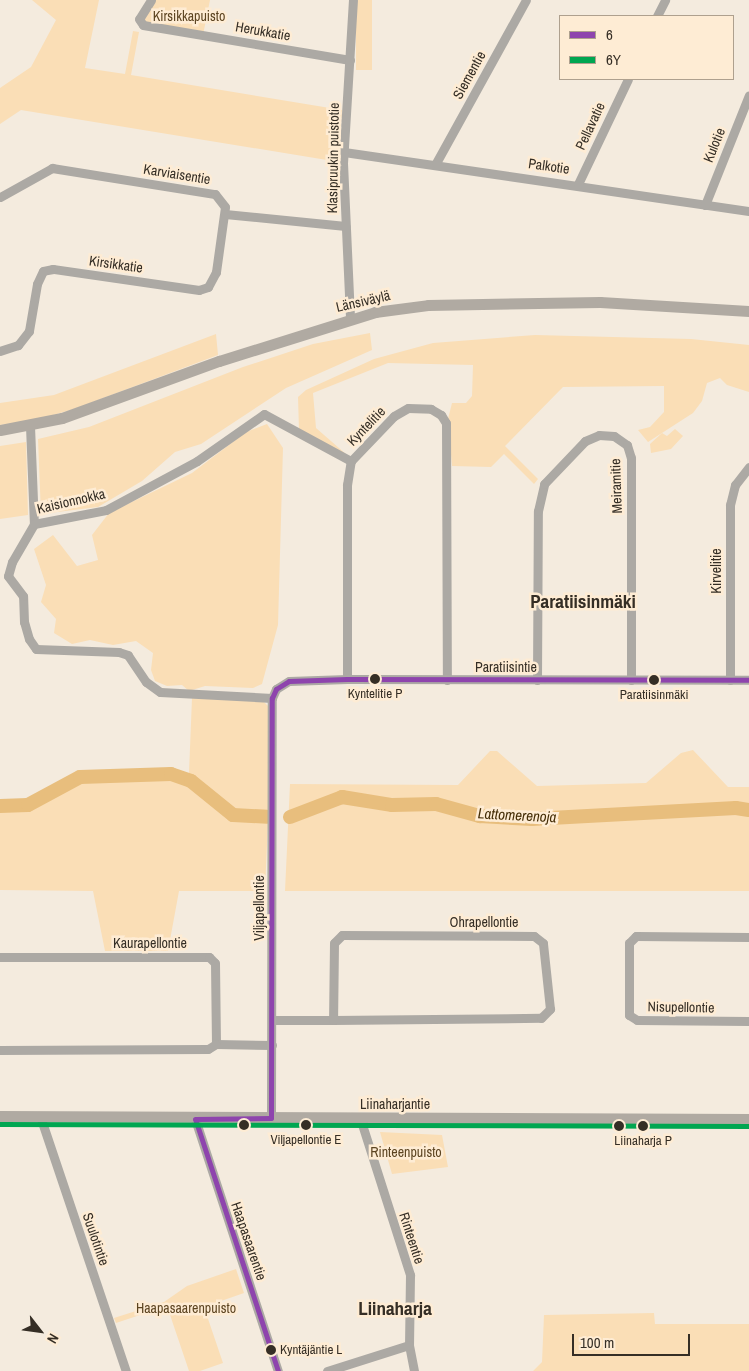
<!DOCTYPE html>
<meta charset="utf-8">
<style>
body{margin:0}
#map{position:relative;width:749px;height:1371px;overflow:hidden;background:#f4ebde;font-family:"Archivo Narrow",sans-serif}
div>[style]{position:absolute}
.green>*{inset:0;background:#fadeb6;transform-origin:0 0}
.river>*{height:14px;margin:-7px;padding:0 7px;transform-origin:7px;border-radius:7px;background:#e8be7d}
.minor>*{height:9px;margin:-4.5px;padding:0 4.5px;transform-origin:4.5px;border-radius:4.5px;background:#aca9a4}
.major>*{height:11px;margin:-5.5px;padding:0 5.5px;transform-origin:5.5px;border-radius:5.5px;background:#b0aaa2}
.bus-1>*{height:5px;margin:-2.5px;padding:0 2.5px;transform-origin:2.5px;border-radius:2.5px;background:#8e44ad}
.bus-2>*{height:5px;margin:-2.5px;padding:0 2.5px;transform-origin:2.5px;border-radius:2.5px;background:#00a651}
.dots>*{width:14px;height:14px;translate:-50% -50%;box-sizing:border-box;border:2px solid #feecd4;border-radius:50%}
span{translate:-50% -50%;white-space:nowrap;text-align:center;line-height:1.15;-webkit-text-stroke:5px #feecd4;paint-order:stroke}
.bus-label{font-size:13px;color:#352e25}
.left{translate:0 -50%;text-align:left}
.park-label{font-size:14px;color:#5c4421}
.street-label{font-size:14px;color:#352e25}
.water-label{font-size:15px;color:#442d06;font-style:italic}
.district-label{font-size:19px;color:#352e25;font-weight:700}
.legend{position:absolute;left:559px;top:15px;width:175px;height:65px;box-sizing:border-box;background:#feecd4;border:1px solid #aea08e;margin:0;padding:6px 9px;list-style:none;font-size:15px;color:#352e25}
.legend li{display:flex;align-items:center;gap:10px;height:25px}
.legend b{width:25px;border:1px solid #aea08e}
.north{position:absolute;left:15px;top:1306px;width:50px;height:50px;-webkit-text-stroke:4px #feecd4;paint-order:stroke;rotate:120deg;font-size:14px;font-weight:700;line-height:20px;text-align:center;color:#352e25}
.north::after{content:'';display:block;margin:auto;width:18px;height:22px;background:#352e25;clip-path:polygon(50% 0,100% 100%,50% 72%,0 100%)}
.scale{position:absolute;left:572px;top:1334px;width:118px;height:22px;box-sizing:border-box;border:2px solid #352e25;border-top:0;padding-left:6px;font-size:15px;line-height:18px;white-space:nowrap;color:#352e25;-webkit-text-stroke:4px #feecd4;paint-order:stroke}
</style>
<div id="map">
<div class="green">
<i style="clip-path:polygon(32px 0,99px 0,85px 68px,125px 74px,133px 31px,139px 32px,131px 75px,342px 110px,339px 157px,333px 161px,21px 110px,0 124px,0 88px,31px 67px,56px 20px)"></i>
<i style="clip-path:polygon(151px 0,210px 0,203px 35px,143px 25px,144px 7px)"></i>
<i style="left:356px;top:0;width:16px;height:70px"></i>
<i style="clip-path:polygon(370px 333px,372px 350px,286px 388px,201px 444px,175px 452px,142px 481px,98px 507px,41px 514px,38px 439px,89px 427px,243px 367px,313px 344px)"></i>
<i style="clip-path:polygon(216px 334px,218px 355px,74px 409px,36px 420px,0 425px,0 403px,54px 395px)"></i>
<i style="clip-path:polygon(535px 335px,691px 339px,749px 345px,749px 392px,727px 385px,720px 378px,707px 383px,702px 401px,693px 413px,648px 442px,638px 430px,650px 427px,664px 412px,664px 386px,563px 387px,505px 446px,538px 479px,534px 484px,504px 454px,491px 467px,452px 466px,448px 419px,452px 403px,466px 403px,472px 396px,473px 365px,388px 363px,313px 393px,316px 428px,347px 455px,299px 430px,298px 397px,306px 390px,374px 359px,433px 343px)"></i>
<i style="clip-path:polygon(267px 424px,283px 448px,278px 625px,262px 684px,253px 688px,205px 686px,189px 691px,182px 685px,167px 686px,155px 681px,151px 670px,153px 653px,136px 641px,113px 645px,90px 640px,72px 644px,54px 633px,56px 619px,41px 602px,46px 585px,34px 549px,53px 535px,77px 566px,98px 560px,92px 535px,109px 513px,192px 473px,246px 432px)"></i>
<i style="clip-path:polygon(675px 429px,683px 436px,671px 449px,651px 453px,650px 444px,662px 433px,667px 436px)"></i>
<i style="clip-path:polygon(26px 442px,28px 515px,0 519px,0 446px)"></i>
<i style="clip-path:polygon(192px 698px,262px 700px,268px 706px,268px 812px,235px 810px,189px 773px)"></i>
<i style="clip-path:polygon(693px 750px,728px 787px,749px 787px,749px 891px,285px 891px,290px 784px,458px 785px,490px 751px,497px 751px,537px 786px,646px 783px,681px 753px)"></i>
<i style="clip-path:polygon(176px 778px,233px 817px,268px 821px,265px 891px,179px 891px,168px 951px,105px 951px,93px 891px,0 890px,0 810px,24px 810px,42px 803px,71px 785px,92px 779px)"></i>
<i style="clip-path:polygon(380px 1132px,442px 1135px,448px 1167px,392px 1174px)"></i>
<i style="clip-path:polygon(236px 1269px,244px 1293px,204px 1307px,223px 1363px,200px 1371px,189px 1371px,167px 1306px,116px 1323px,114px 1318px,164px 1302px,187px 1286px)"></i>
<i style="clip-path:polygon(654px 1313px,655px 1324px,749px 1324px,749px 1371px,533px 1371px,542px 1362px,544px 1315px)"></i>
</div>
<div class="river">
<i style="left:0;top:806px;width:28px;rotate:-2deg"></i>
<i style="left:28px;top:805px;width:59px;rotate:-28.3deg"></i>
<i style="left:80px;top:777px;width:91px;rotate:-1.9deg"></i>
<i style="left:171px;top:774px;width:21px;rotate:19deg"></i>
<i style="left:191px;top:781px;width:54px;rotate:39deg"></i>
<i style="left:233px;top:815px;width:34px;rotate:3deg"></i>
<i style="left:290px;top:817px;width:56px;rotate:-21deg"></i>
<i style="left:342px;top:797px;width:51px;rotate:9.1deg"></i>
<i style="left:392px;top:805px;width:44px;rotate:-1.3deg"></i>
<i style="left:436px;top:804px;width:46px;rotate:15.3deg"></i>
<i style="left:480px;top:816px;width:52px;rotate:3.3deg"></i>
<i style="left:532px;top:819px;width:204px;rotate:-3.1deg"></i>
<i style="left:736px;top:808px;width:13px;rotate:9deg"></i>
</div>
<div class="minor">
<i style="left:151px;top:0;width:22px;rotate:122deg"></i>
<i style="left:139px;top:19px;width:7px;rotate:56deg"></i>
<i style="left:143px;top:25px;width:210px;rotate:9.6deg"></i>
<i style="left:657px;top:16px;width:18px;rotate:-63deg"></i>
<i style="left:344px;top:152px;width:409px;rotate:8.3deg"></i>
<i style="left:436px;top:163px;width:186px;rotate:-61.1deg"></i>
<i style="left:578px;top:184px;width:116px;rotate:-64.5deg"></i>
<i style="left:0;top:197px;width:60px;rotate:-29.1deg"></i>
<i style="left:52px;top:168px;width:165px;rotate:9.1deg"></i>
<i style="left:215px;top:194px;width:16px;rotate:52deg"></i>
<i style="left:225px;top:207px;width:66px;rotate:97.9deg"></i>
<i style="left:216px;top:272px;width:17px;rotate:118deg"></i>
<i style="left:208px;top:287px;width:9px;rotate:162deg"></i>
<i style="left:199px;top:290px;width:148px;rotate:-171.8deg"></i>
<i style="left:53px;top:269px;width:10px;rotate:169deg"></i>
<i style="left:43px;top:271px;width:14px;rotate:115deg"></i>
<i style="left:37px;top:284px;width:48px;rotate:99.7deg"></i>
<i style="left:29px;top:331px;width:18px;rotate:128deg"></i>
<i style="left:18px;top:345px;width:19px;rotate:162deg"></i>
<i style="left:705px;top:205px;width:118px;rotate:-68.2deg"></i>
<i style="left:225px;top:214px;width:121px;rotate:5.7deg"></i>
<i style="left:350px;top:317px;width:154px;rotate:-92.6deg"></i>
<i style="left:343px;top:163px;width:163px;rotate:-86.5deg"></i>
<i style="left:30px;top:426px;width:98px;rotate:87.7deg"></i>
<i style="left:347px;top:679px;width:194px;rotate:-90deg"></i>
<i style="left:347px;top:485px;width:24px;rotate:-81deg"></i>
<i style="left:351px;top:461px;width:62px;rotate:-46.3deg"></i>
<i style="left:394px;top:416px;width:16px;rotate:-30deg"></i>
<i style="left:408px;top:408px;width:23px;rotate:2deg"></i>
<i style="left:431px;top:409px;width:12px;rotate:31deg"></i>
<i style="left:441px;top:415px;width:9px;rotate:58deg"></i>
<i style="left:446px;top:423px;width:257px;rotate:89.8deg"></i>
<i style="left:537px;top:680px;width:169px;rotate:-89.7deg"></i>
<i style="left:538px;top:511px;width:28px;rotate:-77deg"></i>
<i style="left:544px;top:484px;width:59px;rotate:-46.4deg"></i>
<i style="left:585px;top:441px;width:15px;rotate:-23deg"></i>
<i style="left:599px;top:435px;width:15px;rotate:4deg"></i>
<i style="left:614px;top:436px;width:16px;rotate:35deg"></i>
<i style="left:627px;top:445px;width:14px;rotate:73deg"></i>
<i style="left:631px;top:458px;width:222px;rotate:90deg"></i>
<i style="left:730px;top:680px;width:175px;rotate:-90deg"></i>
<i style="left:730px;top:505px;width:21px;rotate:-76deg"></i>
<i style="left:735px;top:485px;width:23px;rotate:-52deg"></i>
<i style="left:272px;top:698px;width:112px;rotate:-176.9deg"></i>
<i style="left:160px;top:692px;width:17px;rotate:-144deg"></i>
<i style="left:146px;top:682px;width:32px;rotate:-124deg"></i>
<i style="left:128px;top:655px;width:9px;rotate:-162deg"></i>
<i style="left:119px;top:652px;width:83px;rotate:-177.9deg"></i>
<i style="left:36px;top:649px;width:12px;rotate:-125deg"></i>
<i style="left:29px;top:639px;width:18px;rotate:-106deg"></i>
<i style="left:24px;top:622px;width:26px;rotate:-92deg"></i>
<i style="left:23px;top:596px;width:25px;rotate:-127deg"></i>
<i style="left:8px;top:576px;width:15px;rotate:-74deg"></i>
<i style="left:12px;top:562px;width:44px;rotate:-59.9deg"></i>
<i style="left:34px;top:524px;width:73px;rotate:-11deg"></i>
<i style="left:106px;top:510px;width:103px;rotate:-28.3deg"></i>
<i style="left:197px;top:461px;width:82px;rotate:-35deg"></i>
<i style="left:264px;top:414px;width:99px;rotate:28.4deg"></i>
<i style="left:749px;top:937px;width:113px;rotate:-179.5deg"></i>
<i style="left:636px;top:936px;width:10px;rotate:135deg"></i>
<i style="left:629px;top:943px;width:72px;rotate:90deg"></i>
<i style="left:629px;top:1015px;width:9px;rotate:32deg"></i>
<i style="left:637px;top:1020px;width:112px;rotate:0.5deg"></i>
<i style="left:0;top:957px;width:209px"></i>
<i style="left:209px;top:957px;width:8px;rotate:45deg"></i>
<i style="left:215px;top:963px;width:81px;rotate:89.3deg"></i>
<i style="left:216px;top:1044px;width:56px;rotate:1deg"></i>
<i style="left:274px;top:1020px;width:59px"></i>
<i style="left:333px;top:1020px;width:208px;rotate:-0.6deg"></i>
<i style="left:541px;top:1018px;width:13px;rotate:-45deg"></i>
<i style="left:550px;top:1009px;width:66px;rotate:-96.1deg"></i>
<i style="left:543px;top:943px;width:11px;rotate:-142deg"></i>
<i style="left:534px;top:936px;width:192px;rotate:-179.7deg"></i>
<i style="left:342px;top:935px;width:11px;rotate:135deg"></i>
<i style="left:334px;top:943px;width:77px;rotate:90.7deg"></i>
<i style="left:0;top:1050px;width:208px;rotate:-0.3deg"></i>
<i style="left:208px;top:1049px;width:9px;rotate:-32deg"></i>
<i style="left:40px;top:1116px;width:269px;rotate:71.4deg"></i>
<i style="left:271px;top:1118px;width:420px;rotate:-89.9deg"></i>
<i style="left:272px;top:698px;width:10px;rotate:-66deg"></i>
<i style="left:276px;top:689px;width:15px;rotate:-32deg"></i>
<i style="left:289px;top:681px;width:58px;rotate:-2deg"></i>
<i style="left:347px;top:679px;width:402px;rotate:0.1deg"></i>
<i style="left:360px;top:1118px;width:165px;rotate:72.3deg"></i>
<i style="left:410px;top:1275px;width:70px;rotate:90.8deg"></i>
<i style="left:409px;top:1345px;width:26px;rotate:79deg"></i>
<i style="left:195px;top:1119px;width:265px;rotate:71.8deg"></i>
<i style="left:327px;top:1371px;width:86px;rotate:-17.6deg"></i>
</div>
<div class="major">
<i style="left:0;top:430px;width:63px;rotate:-11deg"></i>
<i style="left:62px;top:418px;width:167px;rotate:-20deg"></i>
<i style="left:219px;top:361px;width:164px;rotate:-17.4deg"></i>
<i style="left:375px;top:312px;width:53px;rotate:-7.5deg"></i>
<i style="left:428px;top:305px;width:172px;rotate:-1deg"></i>
<i style="left:600px;top:302px;width:149px;rotate:3.5deg"></i>
<i style="left:0;top:1116px;width:749px;rotate:0.23deg"></i>
</div>
<div class="bus-1">
<i style="left:278px;top:1371px;width:265px;rotate:-108.2deg"></i>
<i style="left:195px;top:1119px;width:76px;rotate:-0.8deg"></i>
<i style="left:271px;top:1118px;width:420px;rotate:-89.9deg"></i>
<i style="left:272px;top:698px;width:10px;rotate:-66deg"></i>
<i style="left:276px;top:689px;width:15px;rotate:-32deg"></i>
<i style="left:289px;top:681px;width:58px;rotate:-2deg"></i>
<i style="left:347px;top:679px;width:402px;rotate:0.1deg"></i>
</div>
<div class="bus-2">
<i style="left:0;top:1124px;width:749px;rotate:0.15deg"></i>
</div>
<div class="dots">
<i style="left:375px;top:679px;background:#352e25"></i>
<i style="left:654px;top:680px;background:#352e25"></i>
<i style="left:244px;top:1125px;background:#352e25"></i>
<i style="left:306px;top:1125px;background:#352e25"></i>
<i style="left:619px;top:1126px;background:#352e25"></i>
<i style="left:643px;top:1126px;background:#352e25"></i>
<i style="left:271px;top:1350px;background:#352e25"></i>
</div>
<div class="bus-label">
<span style="left:375px;top:694px">Kyntelitie P</span>
<span style="left:654px;top:695px">Paratiisinmäki</span>
<span style="left:306px;top:1140px">Viljapellontie E</span>
<span style="left:643px;top:1141px">Liinaharja P</span>
<span class="left" style="left:280px;top:1350px">Kyntäjäntie L</span>
</div>
<div class="park-label">
<span style="left:189px;top:16px">Kirsikkapuisto</span>
<span style="left:406px;top:1152px">Rinteenpuisto</span>
<span style="left:186px;top:1308px">Haapasaarenpuisto</span>
</div>
<div class="street-label">
<span style="left:263px;top:31px;rotate:10deg">Herukkatie</span>
<span style="left:469px;top:75px;rotate:-61deg">Siementie</span>
<span style="left:590px;top:126px;rotate:-65deg">Pellavatie</span>
<span style="left:714px;top:145px;rotate:-68deg">Kulotie</span>
<span style="left:333px;top:158px;rotate:-89deg">Klasipruukin puistotie</span>
<span style="left:549px;top:166px;rotate:8deg">Palkotie</span>
<span style="left:177px;top:174px;rotate:9deg">Karviaisentie</span>
<span style="left:116px;top:264px;rotate:8deg">Kirsikkatie</span>
<span style="left:363px;top:301px;rotate:-13deg">Länsiväylä</span>
<span style="left:366px;top:426px;rotate:-46deg">Kyntelitie</span>
<span style="left:616px;top:486px;rotate:-92deg">Meiramitie</span>
<span style="left:71px;top:501px;rotate:-13deg">Kaisionnokka</span>
<span style="left:716px;top:571px;rotate:-90deg">Kirvelitie</span>
<span style="left:506px;top:667px">Paratiisintie</span>
<span style="left:259px;top:908px;rotate:-90deg">Viljapellontie</span>
<span style="left:484px;top:922px">Ohrapellontie</span>
<span style="left:150px;top:943px">Kaurapellontie</span>
<span style="left:681px;top:1007px;rotate:1deg">Nisupellontie</span>
<span style="left:395px;top:1104px">Liinaharjantie</span>
<span style="left:412px;top:1238px;rotate:72deg">Rinteentie</span>
<span style="left:96px;top:1239px;rotate:71deg">Suulotintie</span>
<span style="left:249px;top:1241px;rotate:71deg">Haapasaarentie</span>
</div>
<div class="water-label">
<span style="left:517px;top:815px;rotate:3deg">Lattomerenoja</span>
</div>
<div class="district-label">
<span style="left:583px;top:602px">Paratiisinmäki</span>
<span style="left:395px;top:1309px">Liinaharja</span>
</div>
<ul class="legend">
<li><b style="height:6px;background:#8e44ad"></b>6</li>
<li><b style="height:6px;background:#00a651"></b>6Y</li>
</ul>
<div class="north">N</div>
<div class="scale">100 m</div>
</div>
